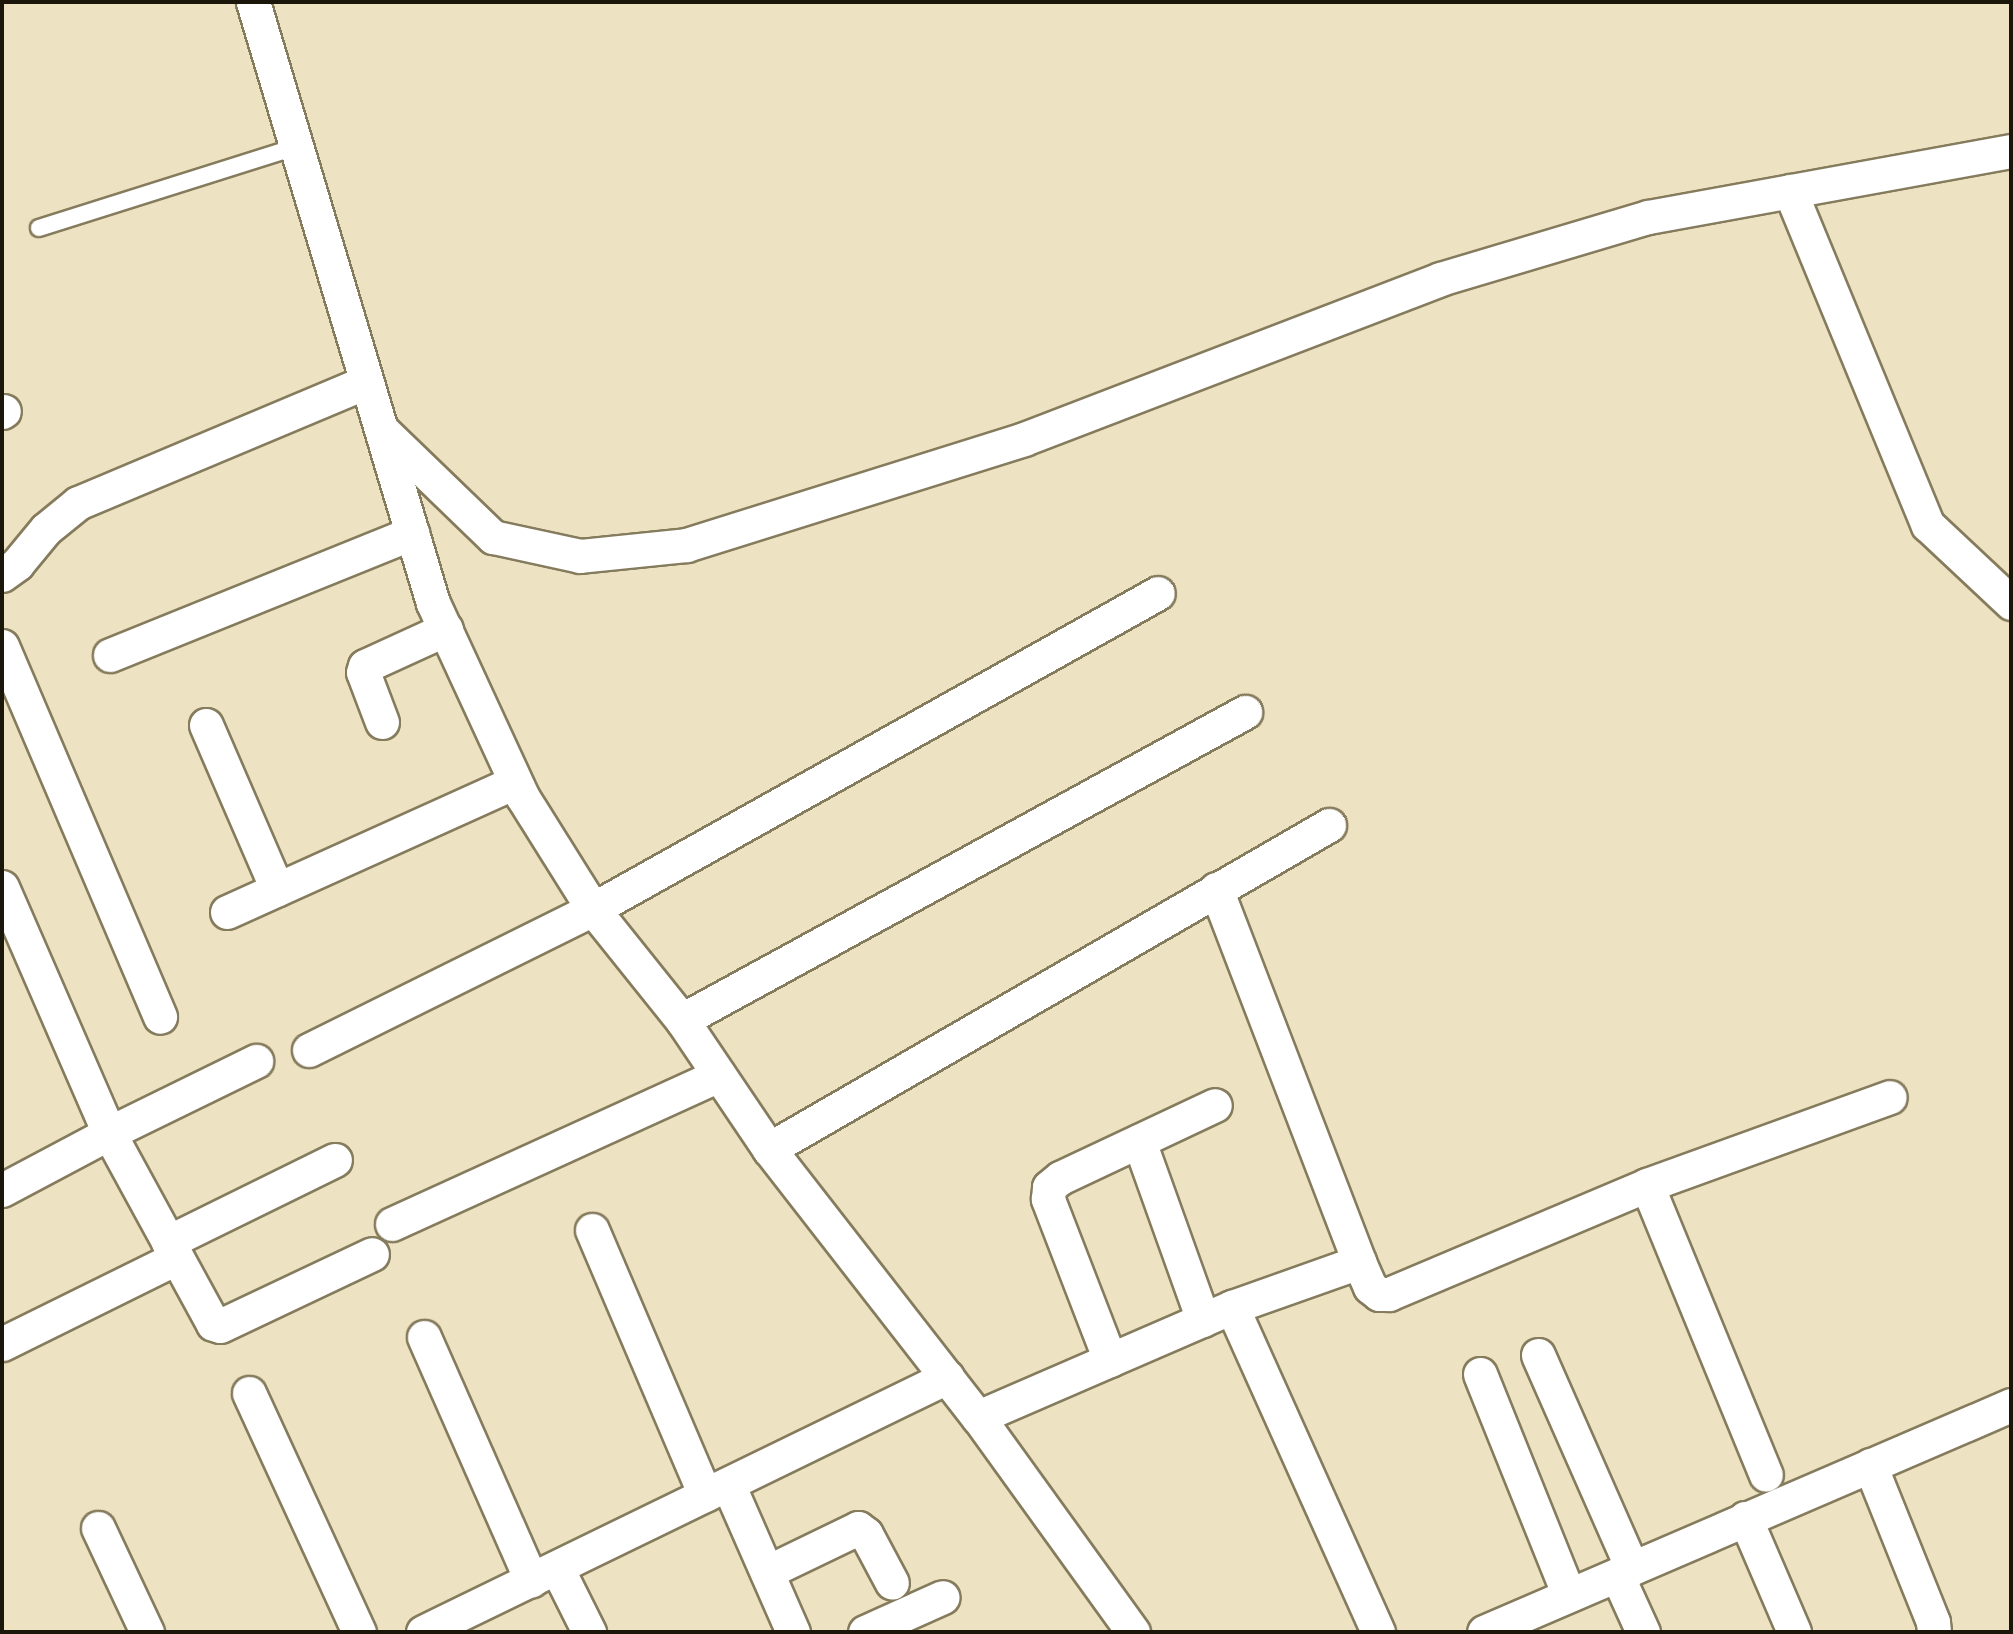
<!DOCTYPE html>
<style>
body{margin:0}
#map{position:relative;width:2013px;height:1634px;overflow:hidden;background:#ede2c1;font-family:"Libre Baskerville",serif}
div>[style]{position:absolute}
.roads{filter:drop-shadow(2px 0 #857b5d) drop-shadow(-2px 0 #857b5d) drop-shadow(0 2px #857b5d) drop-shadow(0 -2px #857b5d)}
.service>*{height:16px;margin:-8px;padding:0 8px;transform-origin:8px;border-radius:8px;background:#fff}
.minor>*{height:33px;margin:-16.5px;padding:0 16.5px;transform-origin:16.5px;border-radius:16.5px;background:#fff}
span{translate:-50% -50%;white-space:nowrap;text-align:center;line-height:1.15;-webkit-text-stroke:5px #faefce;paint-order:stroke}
.frame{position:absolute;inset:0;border:4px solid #1a160a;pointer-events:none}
</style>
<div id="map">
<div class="roads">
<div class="service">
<i style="left:39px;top:228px;width:269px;rotate:-17.5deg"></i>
</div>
<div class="minor">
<i style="left:253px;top:2px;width:627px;rotate:73.33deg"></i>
<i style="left:433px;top:603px;width:213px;rotate:65.2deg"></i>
<i style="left:522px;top:796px;width:133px;rotate:57.9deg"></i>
<i style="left:593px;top:909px;width:142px;rotate:51.3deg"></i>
<i style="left:682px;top:1020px;width:156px;rotate:56deg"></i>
<i style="left:769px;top:1149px;width:340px;rotate:52.1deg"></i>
<i style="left:978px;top:1417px;width:265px;rotate:54.2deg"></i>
<i style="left:1790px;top:191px;width:361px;rotate:67.6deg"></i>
<i style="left:1928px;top:525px;width:114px;rotate:43.2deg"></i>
<i style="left:2px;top:412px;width:2px;rotate:-27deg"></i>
<i style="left:381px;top:429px;width:156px;rotate:44deg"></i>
<i style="left:493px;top:537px;width:89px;rotate:12.3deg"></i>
<i style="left:580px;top:556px;width:107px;rotate:-5.9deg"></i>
<i style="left:686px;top:545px;width:354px;rotate:-17.4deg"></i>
<i style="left:1024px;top:439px;width:446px;rotate:-21deg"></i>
<i style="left:1440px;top:279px;width:217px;rotate:-16.6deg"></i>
<i style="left:1648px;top:217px;width:369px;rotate:-10.3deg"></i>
<i style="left:2px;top:575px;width:19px;rotate:-36deg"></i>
<i style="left:17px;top:564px;width:45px;rotate:-50.4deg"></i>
<i style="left:46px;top:529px;width:41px;rotate:-39.1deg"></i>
<i style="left:78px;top:503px;width:312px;rotate:-22.8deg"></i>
<i style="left:2px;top:646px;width:403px;rotate:66.9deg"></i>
<i style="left:110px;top:655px;width:326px;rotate:-22deg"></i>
<i style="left:382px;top:722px;width:53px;rotate:-110.8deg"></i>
<i style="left:363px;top:672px;width:6px;rotate:-72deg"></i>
<i style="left:365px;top:666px;width:89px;rotate:-24.6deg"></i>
<i style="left:206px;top:725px;width:179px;rotate:66.6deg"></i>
<i style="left:2px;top:887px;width:268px;rotate:66.5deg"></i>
<i style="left:109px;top:1133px;width:164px;rotate:-26.1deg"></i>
<i style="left:1216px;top:889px;width:399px;rotate:69deg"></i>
<i style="left:1359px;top:1262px;width:27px;rotate:66deg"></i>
<i style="left:1370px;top:1287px;width:11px;rotate:38deg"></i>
<i style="left:1379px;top:1294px;width:10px"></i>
<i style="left:1389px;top:1294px;width:280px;rotate:-22.9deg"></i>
<i style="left:1647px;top:1185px;width:258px;rotate:-19.9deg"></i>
<i style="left:227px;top:912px;width:316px;rotate:-24.3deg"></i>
<i style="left:682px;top:1020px;width:642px;rotate:-28.68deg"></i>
<i style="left:309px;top:1050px;width:317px;rotate:-26.4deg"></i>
<i style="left:593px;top:909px;width:647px;rotate:-29.22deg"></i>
<i style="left:1139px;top:1141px;width:190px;rotate:70.3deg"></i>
<i style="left:769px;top:1149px;width:647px;rotate:-30.05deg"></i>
<i style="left:1647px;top:1185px;width:313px;rotate:67.7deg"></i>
<i style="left:2px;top:1190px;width:121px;rotate:-28deg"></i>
<i style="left:109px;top:1133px;width:217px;rotate:61.4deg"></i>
<i style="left:213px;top:1324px;width:7px;rotate:16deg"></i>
<i style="left:220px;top:1326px;width:168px;rotate:-25.3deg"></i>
<i style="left:392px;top:1224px;width:359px;rotate:-24.5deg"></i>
<i style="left:592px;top:1230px;width:288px;rotate:66.9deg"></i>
<i style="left:168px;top:1242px;width:186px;rotate:-26.2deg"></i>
<i style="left:1232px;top:1307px;width:356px;rotate:65.8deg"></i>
<i style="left:424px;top:1337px;width:266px;rotate:66.2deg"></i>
<i style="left:2px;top:1344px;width:194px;rotate:-26.3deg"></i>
<i style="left:1538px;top:1355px;width:233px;rotate:66.2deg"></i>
<i style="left:1110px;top:1360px;width:173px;rotate:-111.1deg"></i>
<i style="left:1048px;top:1199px;width:12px;rotate:-85deg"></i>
<i style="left:1049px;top:1187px;width:14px;rotate:-39deg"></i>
<i style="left:1060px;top:1178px;width:171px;rotate:-25.2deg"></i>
<i style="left:1480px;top:1374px;width:238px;rotate:68.1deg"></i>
<i style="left:249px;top:1393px;width:263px;rotate:65.3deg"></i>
<i style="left:978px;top:1417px;width:277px;rotate:-23.4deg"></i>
<i style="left:1232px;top:1307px;width:135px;rotate:-19.5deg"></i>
<i style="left:1870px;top:1465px;width:169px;rotate:68.1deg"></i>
<i style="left:1933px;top:1622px;width:10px;rotate:84deg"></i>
<i style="left:728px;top:1484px;width:162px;rotate:66.3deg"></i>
<i style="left:1745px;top:1518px;width:124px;rotate:66.7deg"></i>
<i style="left:98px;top:1528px;width:115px;rotate:64.8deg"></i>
<i style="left:557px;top:1568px;width:72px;rotate:63.4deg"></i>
<i style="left:767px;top:1572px;width:101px;rotate:-25.8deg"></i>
<i style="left:858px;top:1528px;width:10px;rotate:37deg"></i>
<i style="left:866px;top:1534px;width:55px;rotate:62deg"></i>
<i style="left:1617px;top:1575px;width:63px;rotate:65.5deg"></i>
<i style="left:423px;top:1632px;width:583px;rotate:-25.95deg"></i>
<i style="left:865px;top:1632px;width:85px;rotate:-24.2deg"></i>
<i style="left:1484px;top:1632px;width:574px;rotate:-23.3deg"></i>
</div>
</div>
<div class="frame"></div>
</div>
